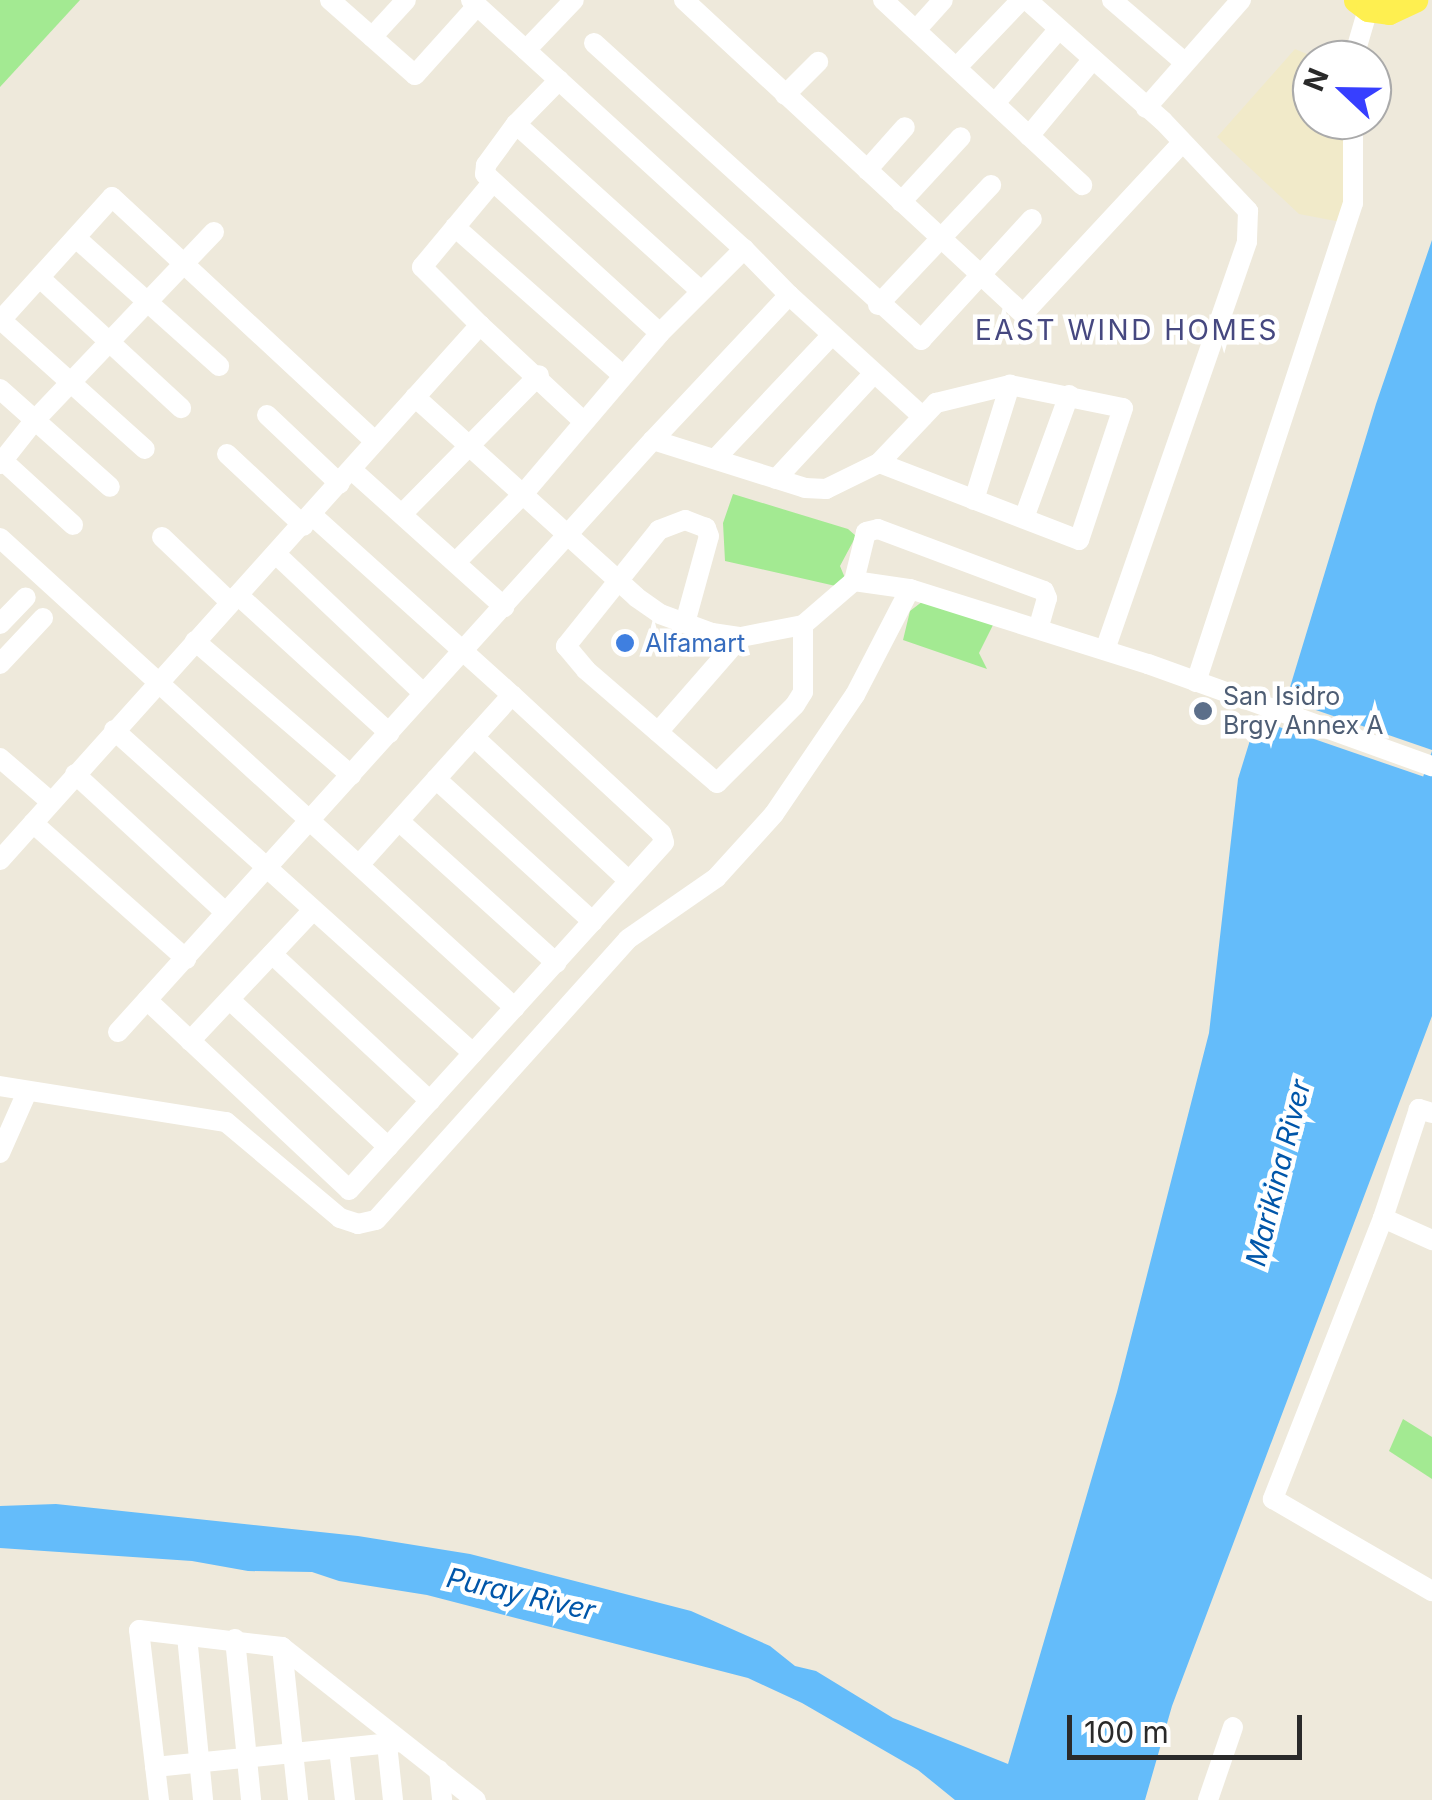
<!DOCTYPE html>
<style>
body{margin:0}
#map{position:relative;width:1432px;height:1800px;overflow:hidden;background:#eee9db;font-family:Inter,sans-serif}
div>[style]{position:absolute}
.education>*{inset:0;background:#f1eac9}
.green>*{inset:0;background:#a3ea92}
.water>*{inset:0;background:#64bcfa}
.pier>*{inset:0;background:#eee9db;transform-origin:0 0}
.minor>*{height:20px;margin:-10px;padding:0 10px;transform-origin:10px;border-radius:10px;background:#fff}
.major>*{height:25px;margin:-12.5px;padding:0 12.5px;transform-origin:12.5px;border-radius:12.5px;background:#feef50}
.dots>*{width:28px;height:28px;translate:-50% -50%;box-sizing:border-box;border:5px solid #fff;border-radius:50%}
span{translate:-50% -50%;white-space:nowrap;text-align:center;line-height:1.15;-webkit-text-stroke:9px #fff;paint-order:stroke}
.shop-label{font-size:25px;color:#366cbe}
.left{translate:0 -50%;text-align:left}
.service-label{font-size:25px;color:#4e5e75}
.neighbourhood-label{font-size:28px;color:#464880;letter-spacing:2.5px}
.water-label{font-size:28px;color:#0056a9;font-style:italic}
.north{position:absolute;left:1292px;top:40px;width:100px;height:100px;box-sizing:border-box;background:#fff;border:2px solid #aaa;border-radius:50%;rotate:292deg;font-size:28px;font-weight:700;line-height:40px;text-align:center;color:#2a2a2a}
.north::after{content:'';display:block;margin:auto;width:35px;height:45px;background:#373fff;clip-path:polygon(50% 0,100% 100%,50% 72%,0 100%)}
.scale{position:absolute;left:1067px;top:1715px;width:235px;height:45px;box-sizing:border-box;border:5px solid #2a2a2a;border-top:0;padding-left:12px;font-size:30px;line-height:35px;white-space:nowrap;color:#2a2a2a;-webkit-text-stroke:8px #fff;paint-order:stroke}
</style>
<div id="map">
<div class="education">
<i style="clip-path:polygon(1295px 49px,1321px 60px,1312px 60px,1312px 120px,1346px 120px,1347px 210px,1341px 222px,1299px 214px,1217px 137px)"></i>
</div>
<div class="green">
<i style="clip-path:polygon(0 0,80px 0,0 87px)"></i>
<i style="clip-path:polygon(733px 494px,848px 529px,856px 536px,840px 566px,845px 578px,840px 587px,725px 561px,723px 523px)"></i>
<i style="clip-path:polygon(923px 601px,993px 625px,979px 653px,987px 669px,903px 640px,910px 611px)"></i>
<i style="clip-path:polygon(1403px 1419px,1432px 1437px,1432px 1479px,1389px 1451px)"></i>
</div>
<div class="water">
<i style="clip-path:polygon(1432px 240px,1432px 1016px,1172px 1706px,1145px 1800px,955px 1800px,918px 1770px,802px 1703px,748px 1678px,427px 1595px,339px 1581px,312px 1572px,248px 1571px,192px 1561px,0 1548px,0 1506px,56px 1504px,358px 1536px,470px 1554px,691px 1611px,770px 1646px,795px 1666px,816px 1671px,893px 1718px,1008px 1764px,1117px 1392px,1209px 1033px,1238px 779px,1251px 737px,1269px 741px,1287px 697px,1376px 404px)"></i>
</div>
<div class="pier">
<i style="left:1281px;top:698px;width:160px;height:28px;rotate:19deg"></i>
</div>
<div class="minor">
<i style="left:330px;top:0;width:113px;rotate:41.4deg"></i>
<i style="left:415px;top:75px;width:93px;rotate:-48.1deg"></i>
<i style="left:471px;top:0;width:369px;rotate:42.4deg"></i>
<i style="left:744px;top:249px;width:64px;rotate:45.6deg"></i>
<i style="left:684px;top:0;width:462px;rotate:42.8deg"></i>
<i style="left:1023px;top:314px;width:233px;rotate:-47.1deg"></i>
<i style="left:883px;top:0;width:272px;rotate:42.9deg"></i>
<i style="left:1027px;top:0;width:182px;rotate:41.7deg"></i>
<i style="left:1163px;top:121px;width:124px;rotate:46.6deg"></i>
<i style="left:1248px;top:211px;width:31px;rotate:92deg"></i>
<i style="left:1247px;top:242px;width:432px;rotate:109.2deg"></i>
<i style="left:1112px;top:0;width:95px;rotate:40.7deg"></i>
<i style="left:916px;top:30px;width:40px;rotate:-48deg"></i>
<i style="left:372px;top:37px;width:50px;rotate:-47.4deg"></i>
<i style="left:594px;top:43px;width:442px;rotate:42.2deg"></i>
<i style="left:921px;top:340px;width:164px;rotate:-47.5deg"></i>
<i style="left:526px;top:50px;width:69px;rotate:-46.2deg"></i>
<i style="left:1353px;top:60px;width:53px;rotate:-73.6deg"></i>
<i style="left:957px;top:67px;width:93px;rotate:-46.3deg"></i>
<i style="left:559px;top:80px;width:62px;rotate:134.3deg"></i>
<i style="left:516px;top:124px;width:51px;rotate:126.2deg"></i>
<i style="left:486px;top:165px;width:9px;rotate:96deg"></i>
<i style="left:485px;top:174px;width:236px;rotate:42.3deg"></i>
<i style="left:785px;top:95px;width:47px;rotate:-45deg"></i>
<i style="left:996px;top:102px;width:96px;rotate:-49.2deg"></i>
<i style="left:1146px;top:108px;width:144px;rotate:-48.7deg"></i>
<i style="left:516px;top:124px;width:248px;rotate:42.1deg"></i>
<i style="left:1029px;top:136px;width:100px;rotate:-50.3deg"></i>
<i style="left:867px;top:170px;width:57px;rotate:-48.5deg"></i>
<i style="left:901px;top:202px;width:88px;rotate:-47.3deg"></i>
<i style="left:455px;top:227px;width:223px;rotate:41.5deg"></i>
<i style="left:76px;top:238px;width:192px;rotate:41.8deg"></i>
<i style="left:40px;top:278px;width:192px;rotate:42.7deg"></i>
<i style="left:878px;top:305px;width:165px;rotate:-46.7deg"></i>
<i style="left:1px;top:320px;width:193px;rotate:41.9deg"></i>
<i style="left:0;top:321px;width:167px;rotate:-47.9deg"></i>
<i style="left:112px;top:197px;width:359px;rotate:42.9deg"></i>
<i style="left:480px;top:325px;width:82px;rotate:-135deg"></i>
<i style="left:422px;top:267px;width:109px;rotate:-50.2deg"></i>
<i style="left:1010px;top:385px;width:115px;rotate:11.5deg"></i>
<i style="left:1123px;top:408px;width:139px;rotate:108.4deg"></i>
<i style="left:1079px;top:540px;width:214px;rotate:-158.9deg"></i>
<i style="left:879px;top:463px;width:83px;rotate:-46.5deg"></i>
<i style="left:936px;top:403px;width:76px;rotate:-13.7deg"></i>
<i style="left:0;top:389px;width:147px;rotate:41.7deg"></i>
<i style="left:415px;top:397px;width:298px;rotate:42.1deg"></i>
<i style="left:636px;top:597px;width:29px;rotate:35deg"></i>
<i style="left:660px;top:614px;width:55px;rotate:20.1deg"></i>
<i style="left:712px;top:633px;width:29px;rotate:8deg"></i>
<i style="left:741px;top:637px;width:63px;rotate:-11deg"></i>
<i style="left:803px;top:625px;width:67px;rotate:-40.8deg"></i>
<i style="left:854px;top:581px;width:57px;rotate:8.1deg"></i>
<i style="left:910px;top:589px;width:250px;rotate:17.5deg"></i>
<i style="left:1148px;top:664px;width:302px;rotate:19.8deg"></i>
<i style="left:267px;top:415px;width:100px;rotate:43.4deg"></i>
<i style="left:653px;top:440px;width:199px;rotate:-46.8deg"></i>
<i style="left:789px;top:295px;width:181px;rotate:42.3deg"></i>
<i style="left:227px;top:454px;width:105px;rotate:43.1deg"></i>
<i style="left:0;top:458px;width:99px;rotate:42.5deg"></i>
<i style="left:716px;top:458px;width:169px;rotate:-46.7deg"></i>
<i style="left:0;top:464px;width:55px;rotate:-51.7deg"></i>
<i style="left:34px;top:421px;width:261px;rotate:-46.4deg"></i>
<i style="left:352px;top:470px;width:205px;rotate:42deg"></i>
<i style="left:776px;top:479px;width:144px;rotate:-47.2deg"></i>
<i style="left:974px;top:500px;width:121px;rotate:-72.6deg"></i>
<i style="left:402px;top:514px;width:195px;rotate:-45.4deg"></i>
<i style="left:313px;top:516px;width:268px;rotate:42deg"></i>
<i style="left:1024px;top:518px;width:131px;rotate:-69.9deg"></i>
<i style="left:162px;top:537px;width:95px;rotate:43.7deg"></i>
<i style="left:0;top:538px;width:697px;rotate:42.38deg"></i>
<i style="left:277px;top:555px;width:201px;rotate:43.4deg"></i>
<i style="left:457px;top:561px;width:95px;rotate:-45.4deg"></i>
<i style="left:524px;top:493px;width:210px;rotate:-49.6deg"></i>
<i style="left:660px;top:333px;width:119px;rotate:-45deg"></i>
<i style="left:854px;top:581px;width:50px;rotate:-76.2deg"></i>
<i style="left:866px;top:532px;width:12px;rotate:-14deg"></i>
<i style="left:878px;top:529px;width:177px;rotate:20.5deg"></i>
<i style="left:1044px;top:591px;width:8px;rotate:67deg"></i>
<i style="left:1047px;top:598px;width:32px;rotate:106deg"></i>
<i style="left:238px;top:595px;width:205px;rotate:42.4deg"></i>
<i style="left:685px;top:623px;width:90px;rotate:-74.6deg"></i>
<i style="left:709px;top:536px;width:9px;rotate:-111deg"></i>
<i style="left:706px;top:528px;width:22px;rotate:-159deg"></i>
<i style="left:685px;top:520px;width:28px;rotate:159deg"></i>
<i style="left:659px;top:530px;width:149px;rotate:128.7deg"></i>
<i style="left:566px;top:646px;width:31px;rotate:50deg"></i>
<i style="left:586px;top:670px;width:173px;rotate:40.8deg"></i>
<i style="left:717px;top:783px;width:110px;rotate:-45deg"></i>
<i style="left:795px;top:705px;width:15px;rotate:-58deg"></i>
<i style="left:803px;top:692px;width:67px;rotate:-90deg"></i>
<i style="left:0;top:624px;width:37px;rotate:-46deg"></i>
<i style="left:195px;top:641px;width:206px;rotate:40.7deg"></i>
<i style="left:0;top:664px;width:63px;rotate:-46.9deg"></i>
<i style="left:1196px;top:682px;width:504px;rotate:-71.85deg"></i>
<i style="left:1353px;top:203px;width:83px;rotate:-90deg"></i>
<i style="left:114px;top:730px;width:483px;rotate:42deg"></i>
<i style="left:658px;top:732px;width:126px;rotate:-48.9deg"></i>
<i style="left:0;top:758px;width:67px;rotate:40.8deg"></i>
<i style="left:75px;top:774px;width:204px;rotate:42.6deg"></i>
<i style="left:436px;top:779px;width:212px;rotate:42.3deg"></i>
<i style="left:399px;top:821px;width:212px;rotate:42.1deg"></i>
<i style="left:33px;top:823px;width:205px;rotate:41.6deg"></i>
<i style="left:0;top:860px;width:719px;rotate:-48.1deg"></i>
<i style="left:480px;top:325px;width:139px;rotate:43deg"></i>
<i style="left:359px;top:865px;width:172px;rotate:-48.1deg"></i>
<i style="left:272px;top:954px;width:216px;rotate:42.9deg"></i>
<i style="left:147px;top:1000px;width:277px;rotate:43.2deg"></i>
<i style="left:349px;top:1190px;width:469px;rotate:-47.8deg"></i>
<i style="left:664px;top:842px;width:9px;rotate:-108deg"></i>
<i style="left:661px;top:833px;width:203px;rotate:-137.2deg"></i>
<i style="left:512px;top:695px;width:57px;rotate:132.1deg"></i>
<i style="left:474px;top:737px;width:209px;rotate:42.9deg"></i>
<i style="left:230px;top:1000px;width:216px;rotate:42.9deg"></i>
<i style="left:118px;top:1032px;width:798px;rotate:-47.9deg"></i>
<i style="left:653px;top:440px;width:159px;rotate:17.5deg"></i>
<i style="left:805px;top:488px;width:21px;rotate:3deg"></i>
<i style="left:826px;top:489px;width:59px;rotate:-26.1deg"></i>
<i style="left:190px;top:1041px;width:180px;rotate:-46.8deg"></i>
<i style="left:0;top:1086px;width:229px;rotate:9.1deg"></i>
<i style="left:226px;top:1122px;width:149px;rotate:40.1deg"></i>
<i style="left:340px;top:1218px;width:19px;rotate:18deg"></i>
<i style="left:358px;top:1224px;width:18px;rotate:-13deg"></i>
<i style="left:376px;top:1220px;width:377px;rotate:-48.1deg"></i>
<i style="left:628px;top:939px;width:107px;rotate:-34.7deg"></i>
<i style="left:716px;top:878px;width:86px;rotate:-47.8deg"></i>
<i style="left:774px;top:814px;width:144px;rotate:-55.8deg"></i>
<i style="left:855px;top:695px;width:119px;rotate:-62.6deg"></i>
<i style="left:1432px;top:1113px;width:14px;rotate:-163deg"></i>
<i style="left:1419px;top:1109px;width:115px;rotate:108.3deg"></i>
<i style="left:1383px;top:1218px;width:302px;rotate:111.4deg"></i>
<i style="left:1273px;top:1499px;width:184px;rotate:30.1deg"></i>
<i style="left:0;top:1153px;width:67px;rotate:-66.1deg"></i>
<i style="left:1383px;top:1218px;width:54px;rotate:24.2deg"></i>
<i style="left:187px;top:1636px;width:165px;rotate:84.4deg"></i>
<i style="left:235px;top:1639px;width:162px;rotate:84.3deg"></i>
<i style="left:282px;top:1647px;width:154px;rotate:84deg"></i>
<i style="left:387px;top:1744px;width:56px;rotate:83.9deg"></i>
<i style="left:339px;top:1749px;width:51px;rotate:83.3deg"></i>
<i style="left:155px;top:1767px;width:247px;rotate:-5.8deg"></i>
<i style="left:439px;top:1770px;width:30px;rotate:84deg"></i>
<i style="left:159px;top:1800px;width:171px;rotate:-96.7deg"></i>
<i style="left:139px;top:1630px;width:144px;rotate:6.8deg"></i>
<i style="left:282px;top:1647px;width:247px;rotate:38.3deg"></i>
<i style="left:1208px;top:1800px;width:77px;rotate:-71.1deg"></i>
</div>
<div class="major">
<i style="left:1356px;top:0;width:15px;rotate:37deg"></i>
<i style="left:1368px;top:9px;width:21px;rotate:8deg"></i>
<i style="left:1389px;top:12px;width:29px;rotate:-25deg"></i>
</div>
<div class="dots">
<i style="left:625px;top:643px;background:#3f7fe0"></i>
<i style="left:1203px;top:711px;background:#5c6f8a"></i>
</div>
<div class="shop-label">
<span class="left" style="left:645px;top:643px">Alfamart</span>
</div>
<div class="service-label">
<span class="left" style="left:1223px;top:711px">San Isidro<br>Brgy Annex A</span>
</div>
<div class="neighbourhood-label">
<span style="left:1127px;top:330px">EAST WIND HOMES</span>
</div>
<div class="water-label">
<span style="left:1278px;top:1173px;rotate:-76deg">Marikina River</span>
<span style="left:521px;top:1594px;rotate:13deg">Puray River</span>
</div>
<div class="north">N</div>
<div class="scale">100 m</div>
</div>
